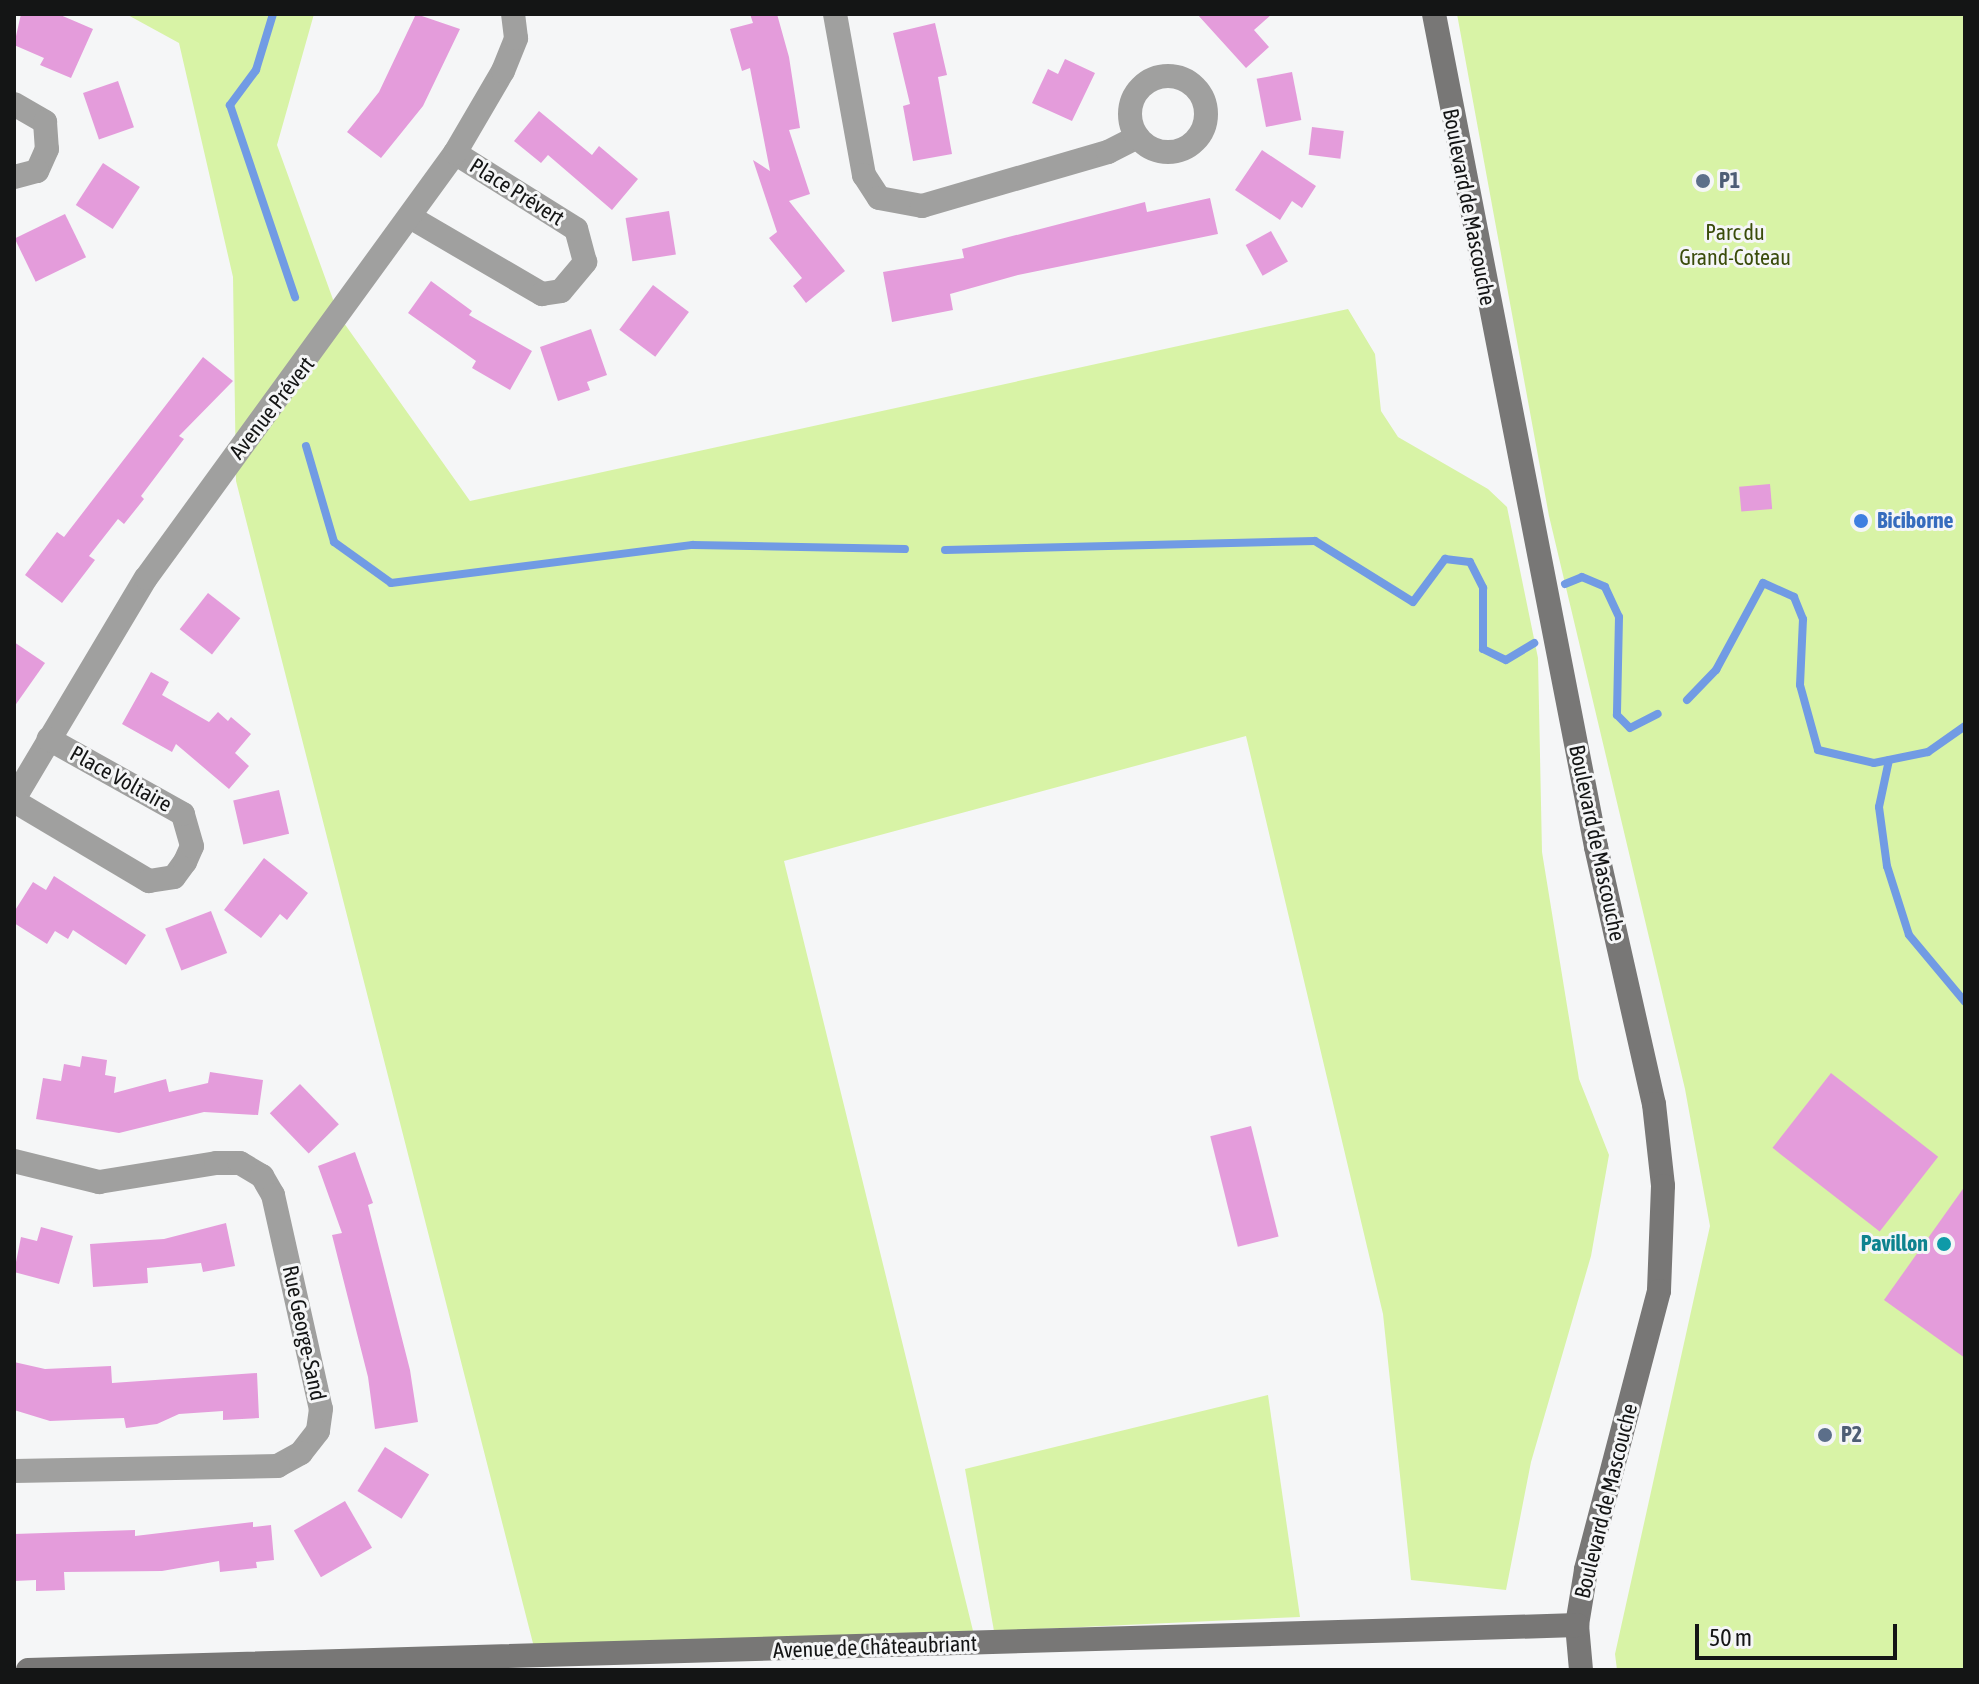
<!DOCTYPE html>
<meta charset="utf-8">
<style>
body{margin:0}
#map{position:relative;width:1979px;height:1684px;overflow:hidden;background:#f5f6f7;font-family:"Asap Condensed",sans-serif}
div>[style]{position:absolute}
.green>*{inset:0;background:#d8f3a6}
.stream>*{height:8px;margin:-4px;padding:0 4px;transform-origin:4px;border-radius:4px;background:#719be4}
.building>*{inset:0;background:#e49cdb;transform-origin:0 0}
.street>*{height:24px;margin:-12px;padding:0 12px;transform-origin:12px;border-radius:12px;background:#a0a09f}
.street>.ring{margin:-12px;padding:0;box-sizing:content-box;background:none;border:24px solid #a0a09f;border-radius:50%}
.secondary>*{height:24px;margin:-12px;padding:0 12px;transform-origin:12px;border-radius:12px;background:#787776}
.dots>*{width:22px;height:22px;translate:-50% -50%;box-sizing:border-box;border:4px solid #f5f6f7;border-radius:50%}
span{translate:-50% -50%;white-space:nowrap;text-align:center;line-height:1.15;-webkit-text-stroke:6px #f5f6f7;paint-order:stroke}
.service-label{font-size:22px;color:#4e5e75;font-weight:700}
.left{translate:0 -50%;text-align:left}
.street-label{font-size:22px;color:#141515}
.park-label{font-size:22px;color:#3a4c0b}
.shop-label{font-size:22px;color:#366cbe;font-weight:700}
.culture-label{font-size:22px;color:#0d838f;font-weight:700}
.right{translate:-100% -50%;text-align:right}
.frame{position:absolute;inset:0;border:16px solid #141515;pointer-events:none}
.scale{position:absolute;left:1695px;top:1624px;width:202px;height:36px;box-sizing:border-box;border:4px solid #141515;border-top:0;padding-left:10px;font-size:24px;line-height:28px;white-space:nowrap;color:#141515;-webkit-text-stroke:6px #f5f6f7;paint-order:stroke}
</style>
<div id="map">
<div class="green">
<i style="clip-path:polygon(126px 14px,314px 14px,277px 145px,339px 316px,470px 501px,1348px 309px,1375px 354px,1381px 411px,1398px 437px,1488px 489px,1507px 507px,1538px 658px,1542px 852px,1579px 1079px,1609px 1155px,1591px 1256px,1531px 1462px,1506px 1590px,1411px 1580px,1383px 1314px,1246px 736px,784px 861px,976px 1643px,537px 1659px,236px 481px,233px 277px,179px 43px)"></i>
<i style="clip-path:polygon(1457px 14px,1965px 14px,1965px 1670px,1617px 1670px,1615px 1654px,1710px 1226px,1685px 1089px,1549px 516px)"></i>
<i style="clip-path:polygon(1268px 1395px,1300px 1617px,994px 1631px,965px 1469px)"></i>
</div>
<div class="stream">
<i style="left:273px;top:14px;width:59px;rotate:106.9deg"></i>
<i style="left:256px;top:70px;width:44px;rotate:126.6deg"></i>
<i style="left:230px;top:105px;width:203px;rotate:71.3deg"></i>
<i style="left:306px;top:446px;width:100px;rotate:73.7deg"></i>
<i style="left:334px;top:542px;width:70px;rotate:35.7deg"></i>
<i style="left:391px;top:583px;width:304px;rotate:-7.2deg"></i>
<i style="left:693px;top:545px;width:212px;rotate:1.1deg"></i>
<i style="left:945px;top:550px;width:370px;rotate:-1.4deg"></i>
<i style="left:1315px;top:541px;width:115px;rotate:31.9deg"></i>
<i style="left:1413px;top:602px;width:54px;rotate:-53.3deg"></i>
<i style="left:1445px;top:559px;width:25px;rotate:7deg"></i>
<i style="left:1470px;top:562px;width:29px;rotate:63deg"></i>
<i style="left:1483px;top:588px;width:61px;rotate:90deg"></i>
<i style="left:1483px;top:649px;width:25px;rotate:26deg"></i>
<i style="left:1506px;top:660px;width:33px;rotate:-31deg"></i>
<i style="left:1565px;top:584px;width:18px;rotate:-22deg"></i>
<i style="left:1582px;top:577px;width:25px;rotate:23deg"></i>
<i style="left:1605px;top:587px;width:33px;rotate:65deg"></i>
<i style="left:1619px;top:617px;width:98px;rotate:91.2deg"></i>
<i style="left:1617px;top:715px;width:18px;rotate:45deg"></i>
<i style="left:1630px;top:728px;width:31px;rotate:-27deg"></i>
<i style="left:1687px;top:700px;width:42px;rotate:-46deg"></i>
<i style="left:1716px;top:670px;width:99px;rotate:-61.6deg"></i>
<i style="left:1763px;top:583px;width:34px;rotate:24deg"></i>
<i style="left:1794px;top:597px;width:24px;rotate:68deg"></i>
<i style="left:1803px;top:619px;width:66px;rotate:92.6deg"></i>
<i style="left:1800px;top:685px;width:67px;rotate:74.5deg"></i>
<i style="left:1818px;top:750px;width:57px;rotate:13.1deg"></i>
<i style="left:1874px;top:763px;width:55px;rotate:-11.5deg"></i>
<i style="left:1928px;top:752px;width:45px;rotate:-35.1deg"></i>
<i style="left:1889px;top:760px;width:48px;rotate:102deg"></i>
<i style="left:1879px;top:807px;width:60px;rotate:82.3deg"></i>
<i style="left:1887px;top:866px;width:72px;rotate:72.3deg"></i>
<i style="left:1909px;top:935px;width:87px;rotate:50.1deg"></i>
</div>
<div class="building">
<i style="clip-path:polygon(21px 14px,58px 14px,93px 29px,71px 78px,40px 65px,44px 58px,14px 45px)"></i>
<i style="clip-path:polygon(416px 14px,460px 29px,423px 106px,381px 158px,347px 132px,379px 92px)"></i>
<i style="clip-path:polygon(750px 14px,777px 14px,789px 57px,800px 128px,789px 130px,810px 194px,789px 201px,845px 271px,806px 303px,793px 286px,802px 278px,769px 238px,777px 232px,753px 160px,770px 171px,750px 68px,742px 71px,730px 29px,753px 23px)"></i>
<i style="clip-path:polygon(1197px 14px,1272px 14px,1254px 30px,1269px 47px,1246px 68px)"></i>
<i style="clip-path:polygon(935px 23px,947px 75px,938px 77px,952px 154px,913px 161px,903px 106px,910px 104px,893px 33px)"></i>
<i style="clip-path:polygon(1065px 59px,1095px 73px,1072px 121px,1032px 103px,1048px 69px,1058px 74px)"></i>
<i style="left:1292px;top:72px;width:49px;height:36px;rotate:79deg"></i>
<i style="left:118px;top:81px;width:49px;height:37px;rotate:71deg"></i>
<i style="clip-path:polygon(539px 111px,592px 155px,599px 146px,638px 179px,612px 210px,548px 155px,541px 163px,514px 141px)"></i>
<i style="left:1312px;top:127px;width:32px;height:28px;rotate:7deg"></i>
<i style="clip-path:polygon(1262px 150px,1316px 186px,1302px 208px,1292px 201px,1280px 220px,1235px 190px)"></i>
<i style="left:103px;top:163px;width:44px;height:50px;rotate:33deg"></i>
<i style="clip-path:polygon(1210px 198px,1218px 234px,1018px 275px,950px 294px,953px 310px,892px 322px,883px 272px,964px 258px,962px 249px,1145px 202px,1147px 212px)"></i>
<i style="left:669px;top:211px;width:44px;height:44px;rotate:81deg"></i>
<i style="left:65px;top:214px;width:48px;height:56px;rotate:64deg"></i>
<i style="left:1271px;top:231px;width:35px;height:29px;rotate:61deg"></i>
<i style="clip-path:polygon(431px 281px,472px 311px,469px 315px,532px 351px,510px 390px,472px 368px,476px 361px,408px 313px)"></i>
<i style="left:653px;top:285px;width:45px;height:56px;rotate:37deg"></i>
<i style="clip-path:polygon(591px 329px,607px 375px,587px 382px,590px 390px,558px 401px,540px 347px)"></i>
<i style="clip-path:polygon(203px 357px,233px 381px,179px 436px,184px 439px,141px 496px,144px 499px,124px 524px,118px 519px,89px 556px,95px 560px,62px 603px,25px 575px,57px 532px,64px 537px)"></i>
<i style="left:1770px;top:484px;width:25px;height:31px;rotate:85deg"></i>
<i style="left:208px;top:593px;width:41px;height:46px;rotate:38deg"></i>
<i style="clip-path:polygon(14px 642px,45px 663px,14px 707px)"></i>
<i style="clip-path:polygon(151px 672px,169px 682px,162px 695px,209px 722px,218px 712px,228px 721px,231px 717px,251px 734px,235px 753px,249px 766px,229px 789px,176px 744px,172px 752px,122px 724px)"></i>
<i style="left:279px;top:790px;width:45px;height:47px;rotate:77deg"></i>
<i style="clip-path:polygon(264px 858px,308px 893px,287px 920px,280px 914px,261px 938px,224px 910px)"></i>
<i style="clip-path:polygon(54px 876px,146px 935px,126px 965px,73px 930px,68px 939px,55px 931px,47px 944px,14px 923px,14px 912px,33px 882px,46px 890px)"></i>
<i style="left:211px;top:911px;width:45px;height:49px;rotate:69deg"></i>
<i style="clip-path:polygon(82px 1056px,107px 1060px,105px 1075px,116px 1077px,114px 1093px,166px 1079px,169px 1092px,208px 1083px,210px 1072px,263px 1080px,258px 1115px,204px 1112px,119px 1133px,36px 1119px,43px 1078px,61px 1081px,64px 1064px,80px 1067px)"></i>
<i style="left:1831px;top:1073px;width:136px;height:95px;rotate:38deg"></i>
<i style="left:300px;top:1084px;width:56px;height:42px;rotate:46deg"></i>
<i style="left:1251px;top:1126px;width:114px;height:42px;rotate:76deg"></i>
<i style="clip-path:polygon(355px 1152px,373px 1203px,368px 1205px,410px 1370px,418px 1422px,375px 1429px,368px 1377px,332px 1235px,342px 1233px,318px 1166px)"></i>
<i style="clip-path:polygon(1965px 1186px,1965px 1358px,1884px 1300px)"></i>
<i style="clip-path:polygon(226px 1223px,235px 1266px,203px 1272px,201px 1263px,147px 1268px,148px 1283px,93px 1287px,90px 1244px,164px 1239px)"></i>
<i style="clip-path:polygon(41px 1227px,73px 1236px,59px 1284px,14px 1272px,21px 1237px,37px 1241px)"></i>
<i style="clip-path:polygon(14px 1362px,45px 1369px,111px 1366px,112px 1383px,257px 1373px,259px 1418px,223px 1420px,223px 1411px,179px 1414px,157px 1424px,126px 1428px,124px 1418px,50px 1421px,14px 1410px)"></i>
<i style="left:385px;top:1447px;width:52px;height:52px;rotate:32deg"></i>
<i style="left:345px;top:1501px;width:54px;height:59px;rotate:60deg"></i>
<i style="clip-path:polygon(253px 1522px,253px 1527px,271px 1525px,274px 1560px,256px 1562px,257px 1568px,220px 1572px,219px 1561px,162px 1571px,64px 1572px,65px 1590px,36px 1591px,36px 1580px,14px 1581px,14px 1534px,135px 1530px,135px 1536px)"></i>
</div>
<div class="street">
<i style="left:835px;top:14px;width:164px;rotate:79.8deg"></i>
<i style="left:864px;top:175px;width:27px;rotate:57deg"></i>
<i style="left:879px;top:198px;width:44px;rotate:10.5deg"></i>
<i style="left:922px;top:206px;width:194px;rotate:-16.2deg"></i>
<i style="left:1108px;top:152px;width:33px;rotate:-27deg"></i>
<i class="ring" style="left:1130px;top:76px;width:52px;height:52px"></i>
<i style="left:14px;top:104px;width:36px;rotate:30deg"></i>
<i style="left:45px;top:122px;width:27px;rotate:86deg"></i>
<i style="left:47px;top:149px;width:24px;rotate:114deg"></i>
<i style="left:37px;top:171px;width:24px;rotate:165deg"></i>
<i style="left:410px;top:217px;width:153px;rotate:30.3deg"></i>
<i style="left:542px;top:294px;width:19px;rotate:-9deg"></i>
<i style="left:561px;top:291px;width:38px;rotate:-50deg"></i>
<i style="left:585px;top:262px;width:34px;rotate:-105deg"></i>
<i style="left:576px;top:229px;width:143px;rotate:-147.9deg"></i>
<i style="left:14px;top:799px;width:257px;rotate:-59.2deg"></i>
<i style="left:146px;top:578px;width:525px;rotate:-53.98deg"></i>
<i style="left:455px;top:153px;width:95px;rotate:-59.7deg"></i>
<i style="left:503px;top:71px;width:35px;rotate:-68deg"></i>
<i style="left:516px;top:38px;width:24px;rotate:-97deg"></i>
<i style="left:14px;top:801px;width:157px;rotate:30.7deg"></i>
<i style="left:149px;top:881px;width:25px;rotate:-9deg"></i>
<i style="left:174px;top:877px;width:19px;rotate:-54deg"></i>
<i style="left:185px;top:862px;width:17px;rotate:-66deg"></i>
<i style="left:192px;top:846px;width:33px;rotate:-106deg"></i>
<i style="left:183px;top:814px;width:154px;rotate:-150.8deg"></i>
<i style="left:14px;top:1161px;width:88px;rotate:13.9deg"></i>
<i style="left:99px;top:1182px;width:119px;rotate:-9.2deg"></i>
<i style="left:216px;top:1163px;width:24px"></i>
<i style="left:240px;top:1163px;width:26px;rotate:31deg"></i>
<i style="left:262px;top:1176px;width:22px;rotate:60deg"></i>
<i style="left:273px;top:1195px;width:219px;rotate:77.4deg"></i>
<i style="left:321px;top:1409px;width:22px;rotate:98deg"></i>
<i style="left:318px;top:1431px;width:28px;rotate:128deg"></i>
<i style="left:301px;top:1453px;width:26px;rotate:151deg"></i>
<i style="left:278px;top:1466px;width:264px;rotate:178.9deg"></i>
</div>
<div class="secondary">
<i style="left:1434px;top:14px;width:849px;rotate:78.99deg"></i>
<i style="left:1596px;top:847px;width:263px;rotate:77.3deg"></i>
<i style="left:1654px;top:1104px;width:82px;rotate:83.7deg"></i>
<i style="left:1663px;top:1186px;width:105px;rotate:92.2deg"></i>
<i style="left:1659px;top:1291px;width:288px;rotate:104.7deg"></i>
<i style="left:1586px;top:1570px;width:56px;rotate:99.3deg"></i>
<i style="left:1577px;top:1625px;width:45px;rotate:84.9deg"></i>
<i style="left:28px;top:1670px;width:1550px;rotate:-1.66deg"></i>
</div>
<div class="dots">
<i style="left:1703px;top:181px;background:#5c6f8a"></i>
<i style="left:1861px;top:521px;background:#3f7fe0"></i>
<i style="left:1944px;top:1244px;background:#0f9aa8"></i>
<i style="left:1825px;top:1435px;background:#5c6f8a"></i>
</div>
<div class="service-label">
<span class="left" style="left:1719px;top:181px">P1</span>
<span class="left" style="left:1841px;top:1435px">P2</span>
</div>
<div class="street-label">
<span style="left:517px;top:192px;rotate:32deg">Place Prévert</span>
<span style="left:1469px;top:207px;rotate:79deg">Boulevard de Mascouche</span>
<span style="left:272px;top:408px;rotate:-52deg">Avenue Prévert</span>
<span style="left:121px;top:779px;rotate:29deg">Place Voltaire</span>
<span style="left:1597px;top:843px;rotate:78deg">Boulevard de Mascouche</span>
<span style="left:304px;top:1333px;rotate:78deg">Rue George-Sand</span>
<span style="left:1606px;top:1501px;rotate:-76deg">Boulevard de Mascouche</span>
<span style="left:875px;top:1647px;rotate:-2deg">Avenue de Châteaubriant</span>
</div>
<div class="park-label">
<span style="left:1735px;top:245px">Parc du<br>Grand-Coteau</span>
</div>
<div class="shop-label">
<span class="left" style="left:1877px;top:521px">Biciborne</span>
</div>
<div class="culture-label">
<span class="right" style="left:1928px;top:1244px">Pavillon</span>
</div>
<div class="frame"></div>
<div class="scale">50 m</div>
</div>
